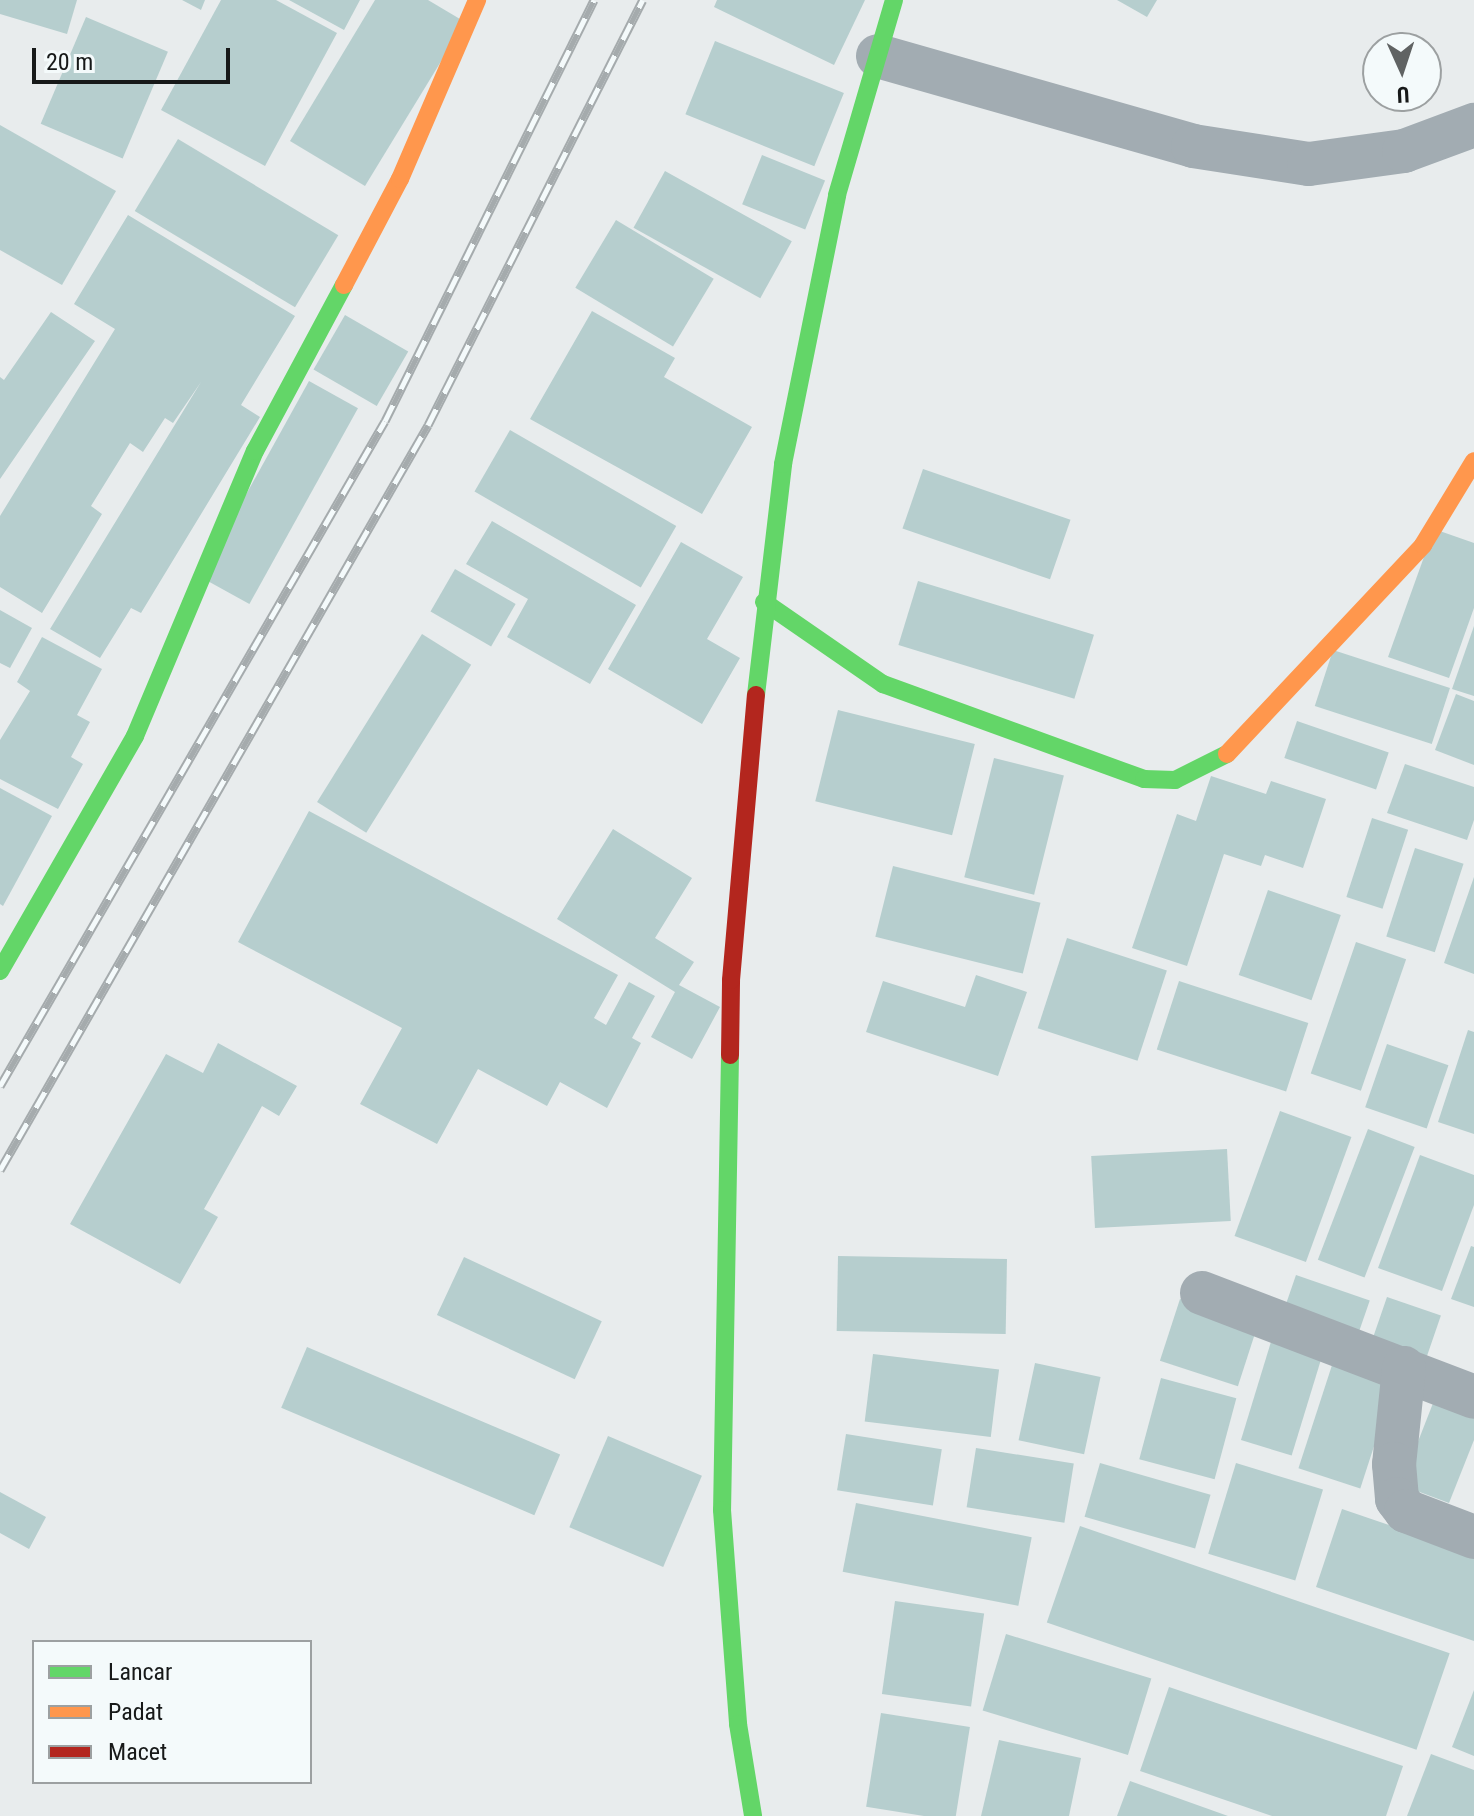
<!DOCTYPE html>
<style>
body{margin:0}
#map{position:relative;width:1474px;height:1816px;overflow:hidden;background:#e8eced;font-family:"Roboto Condensed",sans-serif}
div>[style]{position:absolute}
.building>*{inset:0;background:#b6cece;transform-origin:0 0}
.street>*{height:44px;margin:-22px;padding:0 22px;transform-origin:22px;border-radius:22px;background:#a2acb2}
.fast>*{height:18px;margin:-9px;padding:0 9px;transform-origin:9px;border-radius:9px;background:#63d668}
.slow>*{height:18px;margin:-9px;padding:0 9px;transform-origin:9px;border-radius:9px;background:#ff974d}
.jam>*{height:18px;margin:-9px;padding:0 9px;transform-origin:9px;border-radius:9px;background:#b3261e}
.rail>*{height:9px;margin-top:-4.5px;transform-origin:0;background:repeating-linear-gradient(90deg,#f4fafb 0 18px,#a5abad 0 36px);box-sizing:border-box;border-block:2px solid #a5abad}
span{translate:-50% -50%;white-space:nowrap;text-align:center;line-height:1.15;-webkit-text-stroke:8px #f4fafb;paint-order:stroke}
.legend{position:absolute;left:32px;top:1640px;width:280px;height:144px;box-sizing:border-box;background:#f4fafb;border:2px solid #9ca0a1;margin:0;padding:10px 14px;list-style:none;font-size:24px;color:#171919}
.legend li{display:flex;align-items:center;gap:16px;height:40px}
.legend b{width:40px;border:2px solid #9ca0a1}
.north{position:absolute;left:1362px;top:32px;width:80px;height:80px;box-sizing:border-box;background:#f4fafb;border:2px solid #9ca0a1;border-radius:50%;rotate:177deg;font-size:22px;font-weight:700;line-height:32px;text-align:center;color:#171919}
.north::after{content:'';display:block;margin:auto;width:28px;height:36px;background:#606363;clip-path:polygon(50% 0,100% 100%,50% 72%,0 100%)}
.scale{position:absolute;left:32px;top:48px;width:198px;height:36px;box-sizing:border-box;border:4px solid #171919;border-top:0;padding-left:10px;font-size:24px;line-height:28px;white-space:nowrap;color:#171919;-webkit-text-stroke:6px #f4fafb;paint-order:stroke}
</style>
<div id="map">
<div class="building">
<i style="clip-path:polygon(0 0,77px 0,67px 34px,0 14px)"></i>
<i style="clip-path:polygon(182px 0,205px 0,201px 10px)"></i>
<i style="clip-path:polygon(221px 0,276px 0,337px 33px,265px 166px,161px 110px)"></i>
<i style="clip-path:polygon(289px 0,360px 0,344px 30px)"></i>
<i style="clip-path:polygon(375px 0,428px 0,465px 22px,365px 186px,290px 141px)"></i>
<i style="clip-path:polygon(717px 0,865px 0,834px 65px,714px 7px)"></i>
<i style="clip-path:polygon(1117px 0,1157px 0,1147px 17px)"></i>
<i style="left:86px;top:17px;width:89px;height:116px;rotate:23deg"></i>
<i style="left:715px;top:41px;width:139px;height:79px;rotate:22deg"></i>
<i style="clip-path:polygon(0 125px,116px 191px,62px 285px,0 250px)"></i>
<i style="left:178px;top:139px;width:187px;height:84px;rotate:31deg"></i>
<i style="left:762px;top:155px;width:68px;height:53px;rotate:22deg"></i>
<i style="left:665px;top:171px;width:145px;height:65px;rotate:29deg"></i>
<i style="clip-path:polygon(128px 215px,295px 316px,241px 405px,260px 417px,141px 613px,131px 608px,100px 658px,50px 629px,201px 382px,173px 423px,165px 418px,143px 452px,130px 443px,91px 506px,102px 514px,42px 613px,0 587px,0 516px,115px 329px,74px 304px)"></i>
<i style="left:616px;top:220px;width:114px;height:79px;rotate:31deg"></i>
<i style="clip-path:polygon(592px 311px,675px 358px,664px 377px,752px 427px,702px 514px,530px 419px)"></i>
<i style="clip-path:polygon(51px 312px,95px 341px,0 479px,0 377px,4px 380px)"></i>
<i style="left:345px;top:315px;width:73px;height:63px;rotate:30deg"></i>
<i style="left:309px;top:381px;width:56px;height:224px;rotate:29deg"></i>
<i style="left:510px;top:430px;width:192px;height:71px;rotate:30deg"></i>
<i style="left:923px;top:469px;width:156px;height:63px;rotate:19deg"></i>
<i style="clip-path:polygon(492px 521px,636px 605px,590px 684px,507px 637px,528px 599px,466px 564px)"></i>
<i style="clip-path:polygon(1434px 529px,1474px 543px,1474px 608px,1449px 678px,1388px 657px)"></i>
<i style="clip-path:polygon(681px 542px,743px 577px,707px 639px,740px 658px,702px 724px,608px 669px)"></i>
<i style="left:455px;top:569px;width:70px;height:49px;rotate:30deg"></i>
<i style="left:918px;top:581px;width:184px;height:67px;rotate:17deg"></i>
<i style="clip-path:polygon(0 610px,32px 628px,10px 668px,0 663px)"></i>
<i style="clip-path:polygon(1474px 626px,1474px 696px,1452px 689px)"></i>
<i style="left:422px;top:634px;width:58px;height:198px;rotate:32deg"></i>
<i style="clip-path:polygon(42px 637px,102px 669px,77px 715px,90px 722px,71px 757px,83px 764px,58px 809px,0 779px,0 740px,30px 691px,17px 682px)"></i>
<i style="left:1333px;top:650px;width:123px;height:59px;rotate:18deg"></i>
<i style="clip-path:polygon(1456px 694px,1474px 701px,1474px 765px,1435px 750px)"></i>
<i style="left:838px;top:710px;width:141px;height:94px;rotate:14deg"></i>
<i style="left:1297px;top:721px;width:97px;height:39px;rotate:19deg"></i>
<i style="left:994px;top:758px;width:72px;height:123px;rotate:14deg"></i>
<i style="clip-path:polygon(1405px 764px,1474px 787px,1474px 820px,1467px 840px,1387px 813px)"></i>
<i style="clip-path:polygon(1211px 776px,1266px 794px,1271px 781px,1326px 799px,1303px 868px,1265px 855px,1261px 866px,1224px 854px,1187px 966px,1132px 948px,1177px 814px,1196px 821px)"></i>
<i style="clip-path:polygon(0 788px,52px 816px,3px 906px,0 904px)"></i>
<i style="clip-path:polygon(309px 811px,618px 975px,594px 1018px,606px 1025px,629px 982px,655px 996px,632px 1038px,641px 1043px,607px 1108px,560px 1082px,547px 1106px,478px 1069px,437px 1144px,360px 1104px,402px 1028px,238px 942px)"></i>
<i style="left:1372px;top:818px;width:38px;height:83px;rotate:18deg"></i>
<i style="clip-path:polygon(613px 829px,692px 878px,655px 938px,694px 962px,679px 985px,720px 1007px,692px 1059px,651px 1037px,675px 992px,557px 919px)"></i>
<i style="left:1415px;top:848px;width:51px;height:93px;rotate:18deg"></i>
<i style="left:893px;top:866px;width:152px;height:73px;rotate:14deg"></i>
<i style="clip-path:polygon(1474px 877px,1474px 974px,1444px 963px)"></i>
<i style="left:1268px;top:890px;width:77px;height:90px;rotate:19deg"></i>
<i style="left:1067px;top:938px;width:105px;height:95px;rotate:18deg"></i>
<i style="left:1356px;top:942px;width:53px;height:139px;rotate:19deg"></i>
<i style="clip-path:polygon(976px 975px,1027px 992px,998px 1076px,866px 1032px,883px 981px,965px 1007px)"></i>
<i style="left:1179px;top:981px;width:136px;height:72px;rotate:18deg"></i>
<i style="clip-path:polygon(1468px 1030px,1474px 1032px,1474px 1134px,1438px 1122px)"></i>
<i style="clip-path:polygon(218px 1043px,297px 1086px,279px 1116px,262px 1106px,204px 1209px,218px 1217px,180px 1284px,70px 1224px,166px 1054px,203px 1073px)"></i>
<i style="left:1387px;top:1044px;width:65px;height:67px;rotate:19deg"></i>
<i style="left:1280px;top:1111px;width:76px;height:133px;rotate:20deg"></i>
<i style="left:1368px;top:1129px;width:50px;height:140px;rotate:21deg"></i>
<i style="left:1227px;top:1149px;width:72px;height:136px;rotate:87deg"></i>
<i style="clip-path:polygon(1420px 1155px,1474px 1175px,1474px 1205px,1442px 1291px,1378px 1268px)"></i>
<i style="clip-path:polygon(1471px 1246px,1474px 1247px,1474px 1307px,1451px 1299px)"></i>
<i style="left:838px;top:1256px;width:169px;height:75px;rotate:1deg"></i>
<i style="left:464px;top:1257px;width:152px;height:64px;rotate:25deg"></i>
<i style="left:1296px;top:1275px;width:78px;height:41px;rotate:19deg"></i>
<i style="left:1387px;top:1297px;width:57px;height:49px;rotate:19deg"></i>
<i style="left:1180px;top:1299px;width:82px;height:65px;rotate:18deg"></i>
<i style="left:1274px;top:1332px;width:53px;height:113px;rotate:17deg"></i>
<i style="left:307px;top:1347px;width:275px;height:66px;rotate:23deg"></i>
<i style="left:873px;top:1354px;width:127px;height:68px;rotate:7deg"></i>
<i style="left:1334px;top:1359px;width:65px;height:115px;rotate:18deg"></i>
<i style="left:1035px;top:1363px;width:67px;height:79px;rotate:12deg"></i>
<i style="left:1161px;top:1378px;width:78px;height:84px;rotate:15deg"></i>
<i style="clip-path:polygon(1437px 1393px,1474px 1409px,1474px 1440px,1449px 1503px,1401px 1485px)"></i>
<i style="left:846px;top:1434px;width:97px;height:57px;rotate:9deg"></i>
<i style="left:608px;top:1436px;width:102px;height:99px;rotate:23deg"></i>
<i style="left:976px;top:1448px;width:99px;height:60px;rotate:9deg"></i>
<i style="left:1100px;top:1463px;width:115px;height:56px;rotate:16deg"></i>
<i style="left:1236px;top:1463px;width:91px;height:95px;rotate:17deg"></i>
<i style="clip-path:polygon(0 1492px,46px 1517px,29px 1549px,0 1533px)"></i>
<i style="left:856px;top:1503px;width:179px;height:70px;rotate:11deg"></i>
<i style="clip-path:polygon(1342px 1509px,1474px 1554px,1474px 1641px,1316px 1587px)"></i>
<i style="left:1080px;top:1526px;width:391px;height:102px;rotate:19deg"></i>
<i style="left:895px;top:1601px;width:90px;height:94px;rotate:8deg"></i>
<i style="left:1006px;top:1634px;width:152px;height:80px;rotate:17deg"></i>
<i style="clip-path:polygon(1169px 1687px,1403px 1766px,1386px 1816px,1272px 1816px,1140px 1771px)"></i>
<i style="clip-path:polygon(1474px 1690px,1474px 1756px,1452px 1747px)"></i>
<i style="left:881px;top:1713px;width:90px;height:95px;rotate:9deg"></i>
<i style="clip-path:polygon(999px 1740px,1081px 1758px,1069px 1816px,981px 1816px)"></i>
<i style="clip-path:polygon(1431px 1754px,1474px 1770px,1474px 1816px,1407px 1816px)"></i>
<i style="clip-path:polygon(1130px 1781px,1228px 1816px,1117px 1816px)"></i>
</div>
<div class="street">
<i style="left:878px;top:56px;width:328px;rotate:15.9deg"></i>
<i style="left:1193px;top:146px;width:117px;rotate:8.8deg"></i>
<i style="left:1309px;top:164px;width:96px;rotate:-7.8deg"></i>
<i style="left:1404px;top:151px;width:75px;rotate:-20.4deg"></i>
<i style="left:1202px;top:1293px;width:291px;rotate:20.9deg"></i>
<i style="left:1404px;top:1368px;width:97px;rotate:95.9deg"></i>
<i style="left:1394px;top:1464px;width:35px;rotate:85deg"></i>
<i style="left:1397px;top:1499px;width:15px;rotate:53deg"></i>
<i style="left:1406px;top:1511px;width:73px;rotate:20.9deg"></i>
</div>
<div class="fast">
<i style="left:764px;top:602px;width:145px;rotate:34.6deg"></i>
<i style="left:883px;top:684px;width:278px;rotate:20deg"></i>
<i style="left:1144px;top:779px;width:31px;rotate:2deg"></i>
<i style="left:1175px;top:780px;width:58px;rotate:-26.6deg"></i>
<i style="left:756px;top:695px;width:233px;rotate:-83.3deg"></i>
<i style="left:783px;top:464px;width:274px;rotate:-78.6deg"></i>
<i style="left:837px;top:195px;width:203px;rotate:-73.7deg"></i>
<i style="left:0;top:971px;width:271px;rotate:-60.1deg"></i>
<i style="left:135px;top:736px;width:309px;rotate:-67.2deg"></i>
<i style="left:255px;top:451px;width:188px;rotate:-61.8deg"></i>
<i style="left:730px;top:1055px;width:455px;rotate:91deg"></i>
<i style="left:722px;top:1510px;width:215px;rotate:85.7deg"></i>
<i style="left:738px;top:1724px;width:93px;rotate:80.7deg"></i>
</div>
<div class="slow">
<i style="left:344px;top:285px;width:120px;rotate:-62.2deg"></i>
<i style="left:400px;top:179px;width:195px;rotate:-66.7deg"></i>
<i style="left:1227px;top:754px;width:287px;rotate:-46.8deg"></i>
<i style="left:1423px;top:545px;width:98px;rotate:-58.7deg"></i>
</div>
<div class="jam">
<i style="left:730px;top:1055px;width:75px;rotate:-89.2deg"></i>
<i style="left:731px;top:980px;width:286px;rotate:-85deg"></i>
</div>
<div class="rail">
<i style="left:0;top:1086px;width:768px;rotate:-59.93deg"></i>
<i style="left:385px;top:421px;width:470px;rotate:-63.6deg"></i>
<i style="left:0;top:1170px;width:859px;rotate:-60.12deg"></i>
<i style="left:428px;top:425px;width:476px;rotate:-63.2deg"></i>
</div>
<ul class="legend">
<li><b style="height:10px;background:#63d668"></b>Lancar</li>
<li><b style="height:10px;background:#ff974d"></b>Padat</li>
<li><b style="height:10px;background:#b3261e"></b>Macet</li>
</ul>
<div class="north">U</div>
<div class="scale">20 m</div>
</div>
